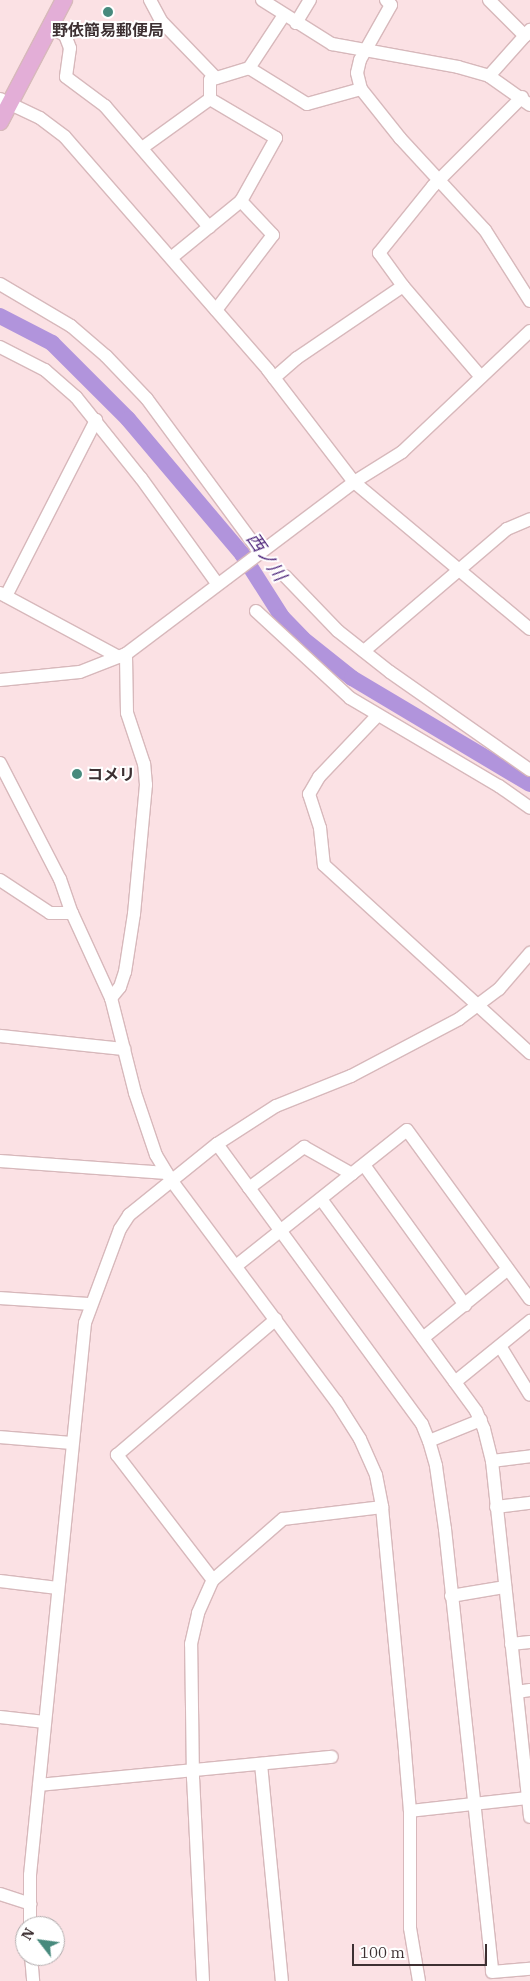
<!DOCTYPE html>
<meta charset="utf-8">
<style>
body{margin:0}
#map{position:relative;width:530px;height:1981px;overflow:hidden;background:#fbe1e4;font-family:"IBM Plex Serif","Noto Sans JP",serif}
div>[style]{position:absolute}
.river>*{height:16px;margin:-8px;padding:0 8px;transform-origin:8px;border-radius:8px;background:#b194dc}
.roads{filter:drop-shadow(1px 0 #d7b8bb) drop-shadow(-1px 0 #d7b8bb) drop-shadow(0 1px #d7b8bb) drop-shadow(0 -1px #d7b8bb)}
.minor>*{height:12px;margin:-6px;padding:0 6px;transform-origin:6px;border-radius:6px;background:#fff}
.major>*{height:16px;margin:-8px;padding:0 8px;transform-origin:8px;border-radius:8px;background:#e3aed7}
.dots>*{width:14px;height:14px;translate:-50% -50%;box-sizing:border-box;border:2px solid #fff;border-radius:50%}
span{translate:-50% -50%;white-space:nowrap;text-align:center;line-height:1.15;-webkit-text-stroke:4px #fff;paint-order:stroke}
.poi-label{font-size:16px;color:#3d3032;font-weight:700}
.left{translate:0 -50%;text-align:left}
.water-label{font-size:18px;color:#51297d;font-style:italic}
.north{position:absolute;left:15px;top:1916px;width:50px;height:50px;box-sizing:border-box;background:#fff;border:1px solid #b1acad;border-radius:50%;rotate:300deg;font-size:14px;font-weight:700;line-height:20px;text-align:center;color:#3d3032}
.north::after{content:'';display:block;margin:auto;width:18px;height:22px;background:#478a7d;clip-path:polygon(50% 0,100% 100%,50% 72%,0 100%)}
.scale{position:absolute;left:352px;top:1944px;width:135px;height:22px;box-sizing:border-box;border:2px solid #3d3032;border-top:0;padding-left:6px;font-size:15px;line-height:18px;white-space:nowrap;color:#3d3032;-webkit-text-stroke:4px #fff;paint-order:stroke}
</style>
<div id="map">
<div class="river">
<i style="left:0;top:316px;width:59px;rotate:27.4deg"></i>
<i style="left:52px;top:343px;width:107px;rotate:45deg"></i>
<i style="left:128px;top:419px;width:177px;rotate:49.8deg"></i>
<i style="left:242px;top:554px;width:75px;rotate:57.6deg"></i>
<i style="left:282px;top:617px;width:30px;rotate:46deg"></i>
<i style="left:303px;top:639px;width:63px;rotate:38.5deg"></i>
<i style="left:352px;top:678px;width:207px;rotate:30.8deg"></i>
</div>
<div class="roads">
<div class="minor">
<i style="left:150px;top:0;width:24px;rotate:62deg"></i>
<i style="left:161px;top:21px;width:79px;rotate:46deg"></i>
<i style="left:262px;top:0;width:83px;rotate:32.2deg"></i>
<i style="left:332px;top:44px;width:128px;rotate:10.3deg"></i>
<i style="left:458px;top:67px;width:32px;rotate:16deg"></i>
<i style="left:489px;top:76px;width:50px;rotate:35.3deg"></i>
<i style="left:386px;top:0;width:7px;rotate:45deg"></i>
<i style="left:391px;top:5px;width:63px;rotate:119.4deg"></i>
<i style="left:360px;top:60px;width:13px;rotate:103deg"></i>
<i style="left:357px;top:73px;width:16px;rotate:76deg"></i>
<i style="left:361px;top:89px;width:63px;rotate:51.5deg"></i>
<i style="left:400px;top:138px;width:125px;rotate:47.3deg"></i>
<i style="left:485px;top:230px;width:84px;rotate:57.6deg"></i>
<i style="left:489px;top:0;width:51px;rotate:45deg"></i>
<i style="left:284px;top:15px;width:64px;rotate:123.4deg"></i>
<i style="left:249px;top:68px;width:68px;rotate:31.8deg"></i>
<i style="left:307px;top:104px;width:56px;rotate:-15.5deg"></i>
<i style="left:296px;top:23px;width:27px;rotate:-59deg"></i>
<i style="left:49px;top:27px;width:18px;rotate:27deg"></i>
<i style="left:65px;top:35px;width:14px;rotate:69deg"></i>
<i style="left:70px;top:48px;width:29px;rotate:98deg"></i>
<i style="left:66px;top:77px;width:49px;rotate:36.6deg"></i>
<i style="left:105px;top:106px;width:160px;rotate:49.3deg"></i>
<i style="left:489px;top:76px;width:62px;rotate:-48.3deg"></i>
<i style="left:0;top:99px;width:44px;rotate:25.4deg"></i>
<i style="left:40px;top:118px;width:31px;rotate:37deg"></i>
<i style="left:65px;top:137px;width:309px;rotate:48.9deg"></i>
<i style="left:268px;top:370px;width:141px;rotate:52.5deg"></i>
<i style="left:354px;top:482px;width:229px;rotate:39.9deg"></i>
<i style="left:142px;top:148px;width:84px;rotate:-35.8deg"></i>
<i style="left:171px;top:258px;width:90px;rotate:-39.2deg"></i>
<i style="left:241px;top:201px;width:72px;rotate:-60.9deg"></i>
<i style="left:276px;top:138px;width:77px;rotate:-149.4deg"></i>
<i style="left:210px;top:99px;width:19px;rotate:-90deg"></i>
<i style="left:210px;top:80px;width:41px;rotate:-17.1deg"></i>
<i style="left:0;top:284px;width:82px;rotate:30.6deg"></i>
<i style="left:71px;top:326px;width:46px;rotate:40.6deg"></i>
<i style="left:106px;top:356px;width:59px;rotate:46.4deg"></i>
<i style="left:147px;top:399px;width:189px;rotate:53.6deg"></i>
<i style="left:216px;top:310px;width:94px;rotate:-52.8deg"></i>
<i style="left:273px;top:235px;width:47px;rotate:-133.3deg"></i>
<i style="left:0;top:347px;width:51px;rotate:27.1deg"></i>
<i style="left:45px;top:370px;width:41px;rotate:41.1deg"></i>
<i style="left:76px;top:397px;width:104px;rotate:51.3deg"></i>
<i style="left:141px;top:478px;width:128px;rotate:54.2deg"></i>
<i style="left:481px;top:377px;width:120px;rotate:-130.6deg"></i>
<i style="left:403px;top:286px;width:41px;rotate:-126deg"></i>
<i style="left:379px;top:253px;width:86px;rotate:-51.1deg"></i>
<i style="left:433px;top:186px;width:126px;rotate:-45deg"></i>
<i style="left:274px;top:378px;width:30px;rotate:-41deg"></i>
<i style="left:297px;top:358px;width:128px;rotate:-34.2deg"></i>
<i style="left:285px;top:576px;width:76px;rotate:46.1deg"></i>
<i style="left:338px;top:631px;width:66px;rotate:38.3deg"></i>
<i style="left:390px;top:672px;width:171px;rotate:35deg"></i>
<i style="left:0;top:593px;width:135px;rotate:28.3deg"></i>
<i style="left:6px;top:596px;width:198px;rotate:-62.9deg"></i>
<i style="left:256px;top:611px;width:128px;rotate:42.8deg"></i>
<i style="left:350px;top:698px;width:173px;rotate:30.6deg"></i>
<i style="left:499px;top:786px;width:38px;rotate:35deg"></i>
<i style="left:364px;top:651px;width:188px;rotate:-40.5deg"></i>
<i style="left:507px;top:529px;width:25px;rotate:-23deg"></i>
<i style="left:0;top:680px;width:80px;rotate:-5.7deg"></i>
<i style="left:80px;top:672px;width:49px;rotate:-21.4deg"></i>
<i style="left:126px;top:654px;width:286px;rotate:-37deg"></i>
<i style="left:354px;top:482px;width:57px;rotate:-32deg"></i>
<i style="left:402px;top:452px;width:176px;rotate:-43.4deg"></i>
<i style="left:377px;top:716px;width:84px;rotate:133.6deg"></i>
<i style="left:319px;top:777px;width:20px;rotate:120deg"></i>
<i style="left:309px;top:794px;width:36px;rotate:72deg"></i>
<i style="left:320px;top:828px;width:37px;rotate:84deg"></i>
<i style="left:324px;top:865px;width:279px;rotate:42.4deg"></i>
<i style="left:0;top:763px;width:131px;rotate:62.7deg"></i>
<i style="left:60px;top:879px;width:36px;rotate:71deg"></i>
<i style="left:72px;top:913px;width:94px;rotate:65.4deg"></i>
<i style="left:111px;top:998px;width:98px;rotate:75.8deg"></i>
<i style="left:135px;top:1093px;width:65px;rotate:71.3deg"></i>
<i style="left:156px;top:1155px;width:29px;rotate:59deg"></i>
<i style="left:171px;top:1180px;width:276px;rotate:53.3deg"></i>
<i style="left:336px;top:1401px;width:45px;rotate:57.7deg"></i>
<i style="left:360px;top:1439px;width:39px;rotate:66deg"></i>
<i style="left:376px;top:1475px;width:33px;rotate:79deg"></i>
<i style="left:382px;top:1507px;width:246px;rotate:84.6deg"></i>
<i style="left:405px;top:1752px;width:59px;rotate:85.2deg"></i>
<i style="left:410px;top:1811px;width:117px;rotate:90deg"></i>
<i style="left:410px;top:1928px;width:54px;rotate:80.4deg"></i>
<i style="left:0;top:880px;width:60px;rotate:33.4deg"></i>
<i style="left:50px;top:913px;width:22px"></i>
<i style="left:111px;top:998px;width:14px;rotate:-51deg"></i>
<i style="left:120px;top:987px;width:16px;rotate:-72deg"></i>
<i style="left:125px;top:972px;width:59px;rotate:-81.2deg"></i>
<i style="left:134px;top:914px;width:130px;rotate:-84.7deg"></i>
<i style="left:146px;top:785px;width:21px;rotate:-95deg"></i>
<i style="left:144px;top:764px;width:54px;rotate:-108.4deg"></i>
<i style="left:127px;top:713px;width:59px;rotate:-91deg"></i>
<i style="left:0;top:1036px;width:125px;rotate:6deg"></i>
<i style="left:217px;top:1144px;width:347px;rotate:53.8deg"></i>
<i style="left:422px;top:1424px;width:18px;rotate:68deg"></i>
<i style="left:429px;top:1441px;width:26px;rotate:74deg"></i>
<i style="left:436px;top:1466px;width:64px;rotate:81.9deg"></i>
<i style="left:445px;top:1529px;width:445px;rotate:83.9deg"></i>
<i style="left:492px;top:1972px;width:38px;rotate:-5deg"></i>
<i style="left:0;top:1161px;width:167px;rotate:4.1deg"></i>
<i style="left:364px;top:1165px;width:173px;rotate:54.2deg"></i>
<i style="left:249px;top:1188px;width:69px;rotate:-36.7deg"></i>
<i style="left:304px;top:1147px;width:55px;rotate:29.4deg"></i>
<i style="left:321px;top:1199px;width:263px;rotate:53.8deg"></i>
<i style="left:476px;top:1411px;width:20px;rotate:66deg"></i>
<i style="left:484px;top:1429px;width:33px;rotate:76deg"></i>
<i style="left:492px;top:1461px;width:358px;rotate:83.9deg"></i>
<i style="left:236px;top:1266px;width:218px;rotate:-38.5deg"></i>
<i style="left:407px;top:1130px;width:209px;rotate:54deg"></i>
<i style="left:0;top:1298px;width:90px;rotate:3.8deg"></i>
<i style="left:423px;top:1338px;width:109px;rotate:-39.1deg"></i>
<i style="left:500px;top:1346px;width:57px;rotate:58.5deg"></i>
<i style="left:455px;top:1382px;width:97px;rotate:-39.1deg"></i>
<i style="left:0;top:1437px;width:72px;rotate:4.8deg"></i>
<i style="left:429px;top:1441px;width:56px;rotate:-22deg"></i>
<i style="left:492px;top:1461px;width:38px;rotate:-7deg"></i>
<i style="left:496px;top:1507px;width:34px;rotate:-7deg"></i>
<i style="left:213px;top:1580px;width:158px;rotate:-127.5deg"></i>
<i style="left:117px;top:1455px;width:209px;rotate:-40.5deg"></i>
<i style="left:0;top:1581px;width:58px;rotate:6.9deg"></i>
<i style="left:451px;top:1596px;width:55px;rotate:-9.5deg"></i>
<i style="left:511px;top:1644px;width:19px;rotate:-6deg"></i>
<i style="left:517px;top:1692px;width:13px;rotate:-9deg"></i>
<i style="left:0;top:1717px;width:45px;rotate:6.3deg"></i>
<i style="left:261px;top:1764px;width:218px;rotate:84.5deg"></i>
<i style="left:39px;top:1785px;width:294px;rotate:-5.5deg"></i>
<i style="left:410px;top:1811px;width:119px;rotate:-6.3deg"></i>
<i style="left:0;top:1894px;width:32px;rotate:18deg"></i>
<i style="left:30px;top:1926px;width:51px;rotate:-90deg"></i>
<i style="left:30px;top:1875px;width:555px;rotate:-84.31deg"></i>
<i style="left:85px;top:1323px;width:100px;rotate:-69.6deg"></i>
<i style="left:120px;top:1229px;width:17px;rotate:-57deg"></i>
<i style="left:129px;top:1215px;width:113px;rotate:-38.9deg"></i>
<i style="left:217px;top:1144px;width:70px;rotate:-32.8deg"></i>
<i style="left:276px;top:1106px;width:81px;rotate:-21.8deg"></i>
<i style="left:351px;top:1076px;width:122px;rotate:-27.8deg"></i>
<i style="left:459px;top:1019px;width:50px;rotate:-36.9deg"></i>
<i style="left:499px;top:989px;width:48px;rotate:-49.3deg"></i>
<i style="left:31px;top:1956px;width:25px;rotate:85deg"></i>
<i style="left:203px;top:1981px;width:202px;rotate:-92.8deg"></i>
<i style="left:193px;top:1779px;width:135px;rotate:-90.8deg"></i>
<i style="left:191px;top:1644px;width:32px;rotate:-77deg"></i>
<i style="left:198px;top:1613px;width:36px;rotate:-66deg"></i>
<i style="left:213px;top:1580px;width:93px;rotate:-41.1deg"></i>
<i style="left:283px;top:1519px;width:100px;rotate:-6.9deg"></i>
</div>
<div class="major">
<i style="left:0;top:122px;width:138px;rotate:-62.3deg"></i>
</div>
</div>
<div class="dots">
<i style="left:108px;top:12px;background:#478a7d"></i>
<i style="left:77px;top:774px;background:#478a7d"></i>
</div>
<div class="poi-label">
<span style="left:108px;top:30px">野依簡易郵便局</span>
<span class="left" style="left:87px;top:774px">コメリ</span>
</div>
<div class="water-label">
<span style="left:266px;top:557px;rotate:55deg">西ノ川</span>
</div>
<div class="north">N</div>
<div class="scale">100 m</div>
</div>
